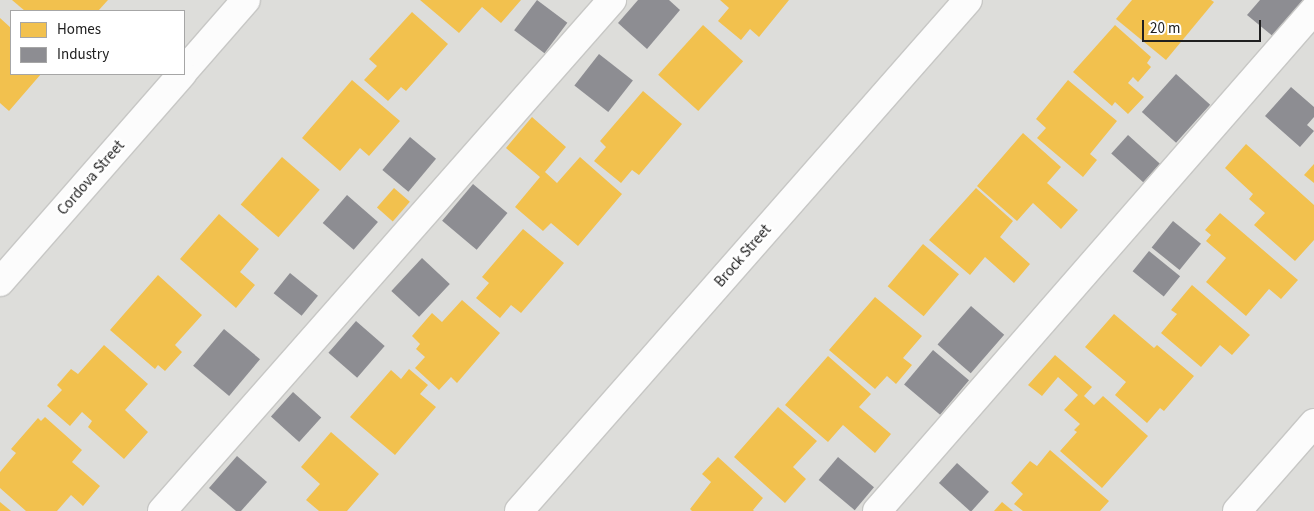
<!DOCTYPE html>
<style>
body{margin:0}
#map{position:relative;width:1314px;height:511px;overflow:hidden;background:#eeeee9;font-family:"Source Sans 3",sans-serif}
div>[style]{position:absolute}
.residential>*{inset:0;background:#ddddda}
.homes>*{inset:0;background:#f2c14e;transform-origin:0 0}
.industry>*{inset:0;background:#8d8d92;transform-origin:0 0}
.roads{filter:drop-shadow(1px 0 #c7c7c5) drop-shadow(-1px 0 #c7c7c5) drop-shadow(0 1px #c7c7c5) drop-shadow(0 -1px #c7c7c5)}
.minor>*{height:28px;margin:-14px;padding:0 14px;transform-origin:14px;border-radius:14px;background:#fcfcfc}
span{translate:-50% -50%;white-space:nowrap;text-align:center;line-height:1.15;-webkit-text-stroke:5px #fff;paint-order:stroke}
.street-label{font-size:15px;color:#202020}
.legend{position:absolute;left:10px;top:10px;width:175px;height:65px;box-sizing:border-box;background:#fff;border:1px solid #a6a6a6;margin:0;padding:6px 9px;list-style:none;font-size:15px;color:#202020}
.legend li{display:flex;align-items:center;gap:10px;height:25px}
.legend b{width:25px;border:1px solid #a6a6a6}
.scale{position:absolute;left:1142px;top:20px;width:119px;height:22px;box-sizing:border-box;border:2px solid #202020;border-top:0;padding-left:6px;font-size:15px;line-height:18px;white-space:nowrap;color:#202020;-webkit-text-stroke:4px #fff;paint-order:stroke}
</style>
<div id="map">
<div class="residential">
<i style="clip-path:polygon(evenodd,0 0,1314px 0,1314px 511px,0 511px,0 0,11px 11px,184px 11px,184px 74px,11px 74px,11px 11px)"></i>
</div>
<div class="homes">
<i style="clip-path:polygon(12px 0,108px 0,98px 11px,25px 11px)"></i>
<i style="clip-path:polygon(420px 0,521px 0,501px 23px,482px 7px,459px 33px)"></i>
<i style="clip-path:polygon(720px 0,789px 0,759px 37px,750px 29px,741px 40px,718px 21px,729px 8px)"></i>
<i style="clip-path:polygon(1132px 0,1211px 0,1214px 2px,1166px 60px,1116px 19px)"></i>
<i style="clip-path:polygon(412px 12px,448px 44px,406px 91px,401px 87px,388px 101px,364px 80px,377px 66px,369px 59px)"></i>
<i style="clip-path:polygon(0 18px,11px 28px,11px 74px,41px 74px,9px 111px,0 103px)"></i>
<i style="left:703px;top:25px;width:54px;height:67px;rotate:42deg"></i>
<i style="clip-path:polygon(1115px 25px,1151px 57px,1147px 63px,1151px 67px,1138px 82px,1133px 77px,1128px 83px,1144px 97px,1128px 114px,1115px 102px,1112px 106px,1073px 72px)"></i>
<i style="clip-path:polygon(352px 80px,400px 121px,369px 156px,360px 148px,340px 171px,302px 138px)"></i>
<i style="clip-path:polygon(1068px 80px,1117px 121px,1090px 154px,1097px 160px,1083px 177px,1037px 138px,1046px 128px,1036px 119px)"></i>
<i style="clip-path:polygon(643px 91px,682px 124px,639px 175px,632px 170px,621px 183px,594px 161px,606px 147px,600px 141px)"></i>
<i style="clip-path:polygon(532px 117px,566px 147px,545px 172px,557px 183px,580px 157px,622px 194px,578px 246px,551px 223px,543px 231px,515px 207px,540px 177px,506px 148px)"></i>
<i style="clip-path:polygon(1023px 133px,1061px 167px,1047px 183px,1078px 210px,1061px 229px,1033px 203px,1017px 221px,977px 186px)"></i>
<i style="clip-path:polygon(1246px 144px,1314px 205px,1314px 240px,1295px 261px,1254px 225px,1265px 213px,1249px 199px,1253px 194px,1225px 168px)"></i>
<i style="left:282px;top:157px;width:50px;height:63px;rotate:41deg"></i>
<i style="clip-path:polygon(1314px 164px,1314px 183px,1304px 175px)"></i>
<i style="left:394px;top:188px;width:21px;height:26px;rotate:41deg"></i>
<i style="clip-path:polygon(976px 188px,1013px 221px,1000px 237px,1030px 264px,1014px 283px,985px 257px,970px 275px,929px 240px)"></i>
<i style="clip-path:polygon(1220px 213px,1298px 280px,1281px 299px,1269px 289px,1246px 316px,1206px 282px,1226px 258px,1206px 241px,1211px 235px,1205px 230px)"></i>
<i style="clip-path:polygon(219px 214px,259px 249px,240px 272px,255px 285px,236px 308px,180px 259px)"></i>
<i style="clip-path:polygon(523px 229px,564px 263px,521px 313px,511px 305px,500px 318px,476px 298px,489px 283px,482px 277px)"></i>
<i style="left:923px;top:244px;width:47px;height:55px;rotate:40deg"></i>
<i style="clip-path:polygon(158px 275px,202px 315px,175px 345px,182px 352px,165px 371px,158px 365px,155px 369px,110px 330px)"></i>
<i style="clip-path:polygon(1192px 285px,1250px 335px,1232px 355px,1220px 345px,1201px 367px,1161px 333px,1177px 314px,1171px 310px)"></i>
<i style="clip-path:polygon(875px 297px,922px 336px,903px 358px,912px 365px,896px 384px,887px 376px,875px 389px,829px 350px)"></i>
<i style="clip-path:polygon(462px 300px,500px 333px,457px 383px,451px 377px,439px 390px,415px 368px,425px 357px,416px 349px,420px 344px,412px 336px,432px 313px,442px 322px)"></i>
<i style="clip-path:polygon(1114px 314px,1154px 348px,1157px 345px,1194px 376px,1164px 411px,1160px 408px,1147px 423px,1115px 395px,1126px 382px,1085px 347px)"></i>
<i style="clip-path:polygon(104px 345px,148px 384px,125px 410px,148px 432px,124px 459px,88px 427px,92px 421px,82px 412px,70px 426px,47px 406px,62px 390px,57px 385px,71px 369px,78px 374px)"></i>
<i style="clip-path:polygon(1055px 355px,1092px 387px,1084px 396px,1094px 405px,1103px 396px,1148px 436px,1102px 488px,1060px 451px,1077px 432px,1074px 430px,1080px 424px,1064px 410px,1078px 395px,1058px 377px,1042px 396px,1028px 385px)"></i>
<i style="clip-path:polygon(828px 356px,871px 394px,859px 407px,891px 434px,875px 453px,843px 425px,828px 442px,785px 405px)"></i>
<i style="clip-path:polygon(409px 369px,428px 385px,420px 394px,436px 407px,395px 455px,350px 417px,391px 370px,401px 379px)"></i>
<i style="clip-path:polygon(778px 407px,817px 441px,793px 467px,806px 479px,785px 503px,734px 457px)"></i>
<i style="clip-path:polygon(45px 417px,82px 450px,72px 462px,100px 486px,83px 506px,71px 495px,57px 511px,26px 511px,0 488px,0 472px,16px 453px,11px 449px,38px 418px,41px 421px)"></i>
<i style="clip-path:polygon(331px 432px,379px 474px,347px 511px,319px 511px,306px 500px,320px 484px,301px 467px)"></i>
<i style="clip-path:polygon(1050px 450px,1109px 501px,1100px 511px,1023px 511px,1014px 504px,1023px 494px,1011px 483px,1030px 461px,1037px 466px)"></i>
<i style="clip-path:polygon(718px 457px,763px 498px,753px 510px,754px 511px,692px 511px,690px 509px,711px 482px,702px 474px)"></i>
<i style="clip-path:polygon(0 502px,11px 511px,0 511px)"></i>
<i style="clip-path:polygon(1002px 502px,1013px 511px,994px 511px)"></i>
</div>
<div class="industry">
<i style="left:537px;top:0;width:38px;height:38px;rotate:37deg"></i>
<i style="clip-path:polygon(638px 0,669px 0,680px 10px,647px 49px,618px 23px)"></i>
<i style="clip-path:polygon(1260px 0,1305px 0,1275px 38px,1247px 15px)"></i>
<i style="left:599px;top:54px;width:43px;height:40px;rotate:38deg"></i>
<i style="left:1176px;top:74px;width:46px;height:51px;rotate:42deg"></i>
<i style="clip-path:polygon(1291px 87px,1314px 107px,1314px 117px,1307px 125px,1314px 131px,1300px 147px,1265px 116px)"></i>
<i style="left:1128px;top:135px;width:43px;height:25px;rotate:42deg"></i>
<i style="left:410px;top:137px;width:34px;height:43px;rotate:40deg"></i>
<i style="left:473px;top:184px;width:45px;height:48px;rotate:40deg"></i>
<i style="left:347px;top:195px;width:41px;height:37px;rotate:41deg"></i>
<i style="left:1173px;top:221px;width:36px;height:34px;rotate:39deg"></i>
<i style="left:1149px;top:251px;width:40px;height:26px;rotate:39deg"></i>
<i style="left:422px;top:258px;width:38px;height:45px;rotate:43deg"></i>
<i style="left:290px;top:273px;width:36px;height:26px;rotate:39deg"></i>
<i style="left:971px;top:306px;width:44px;height:51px;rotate:41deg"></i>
<i style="left:356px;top:321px;width:38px;height:42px;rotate:41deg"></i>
<i style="left:224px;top:329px;width:47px;height:48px;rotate:40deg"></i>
<i style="left:933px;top:350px;width:47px;height:45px;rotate:40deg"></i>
<i style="left:293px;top:392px;width:38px;height:33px;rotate:42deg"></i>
<i style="clip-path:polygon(237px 456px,267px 482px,241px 511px,236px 511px,209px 488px)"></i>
<i style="left:838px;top:457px;width:47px;height:30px;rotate:40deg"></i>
<i style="left:957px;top:463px;width:43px;height:27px;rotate:42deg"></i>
</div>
<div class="roads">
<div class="minor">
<i style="left:184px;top:71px;width:94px;rotate:-48.9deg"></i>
<i style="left:0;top:282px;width:276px;rotate:-48.8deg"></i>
<i style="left:162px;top:511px;width:681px;rotate:-48.63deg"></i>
<i style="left:519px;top:511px;width:680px;rotate:-48.7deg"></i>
<i style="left:877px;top:511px;width:665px;rotate:-48.9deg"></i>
<i style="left:1237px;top:511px;width:117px;rotate:-48.8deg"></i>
</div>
</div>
<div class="street-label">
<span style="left:91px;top:178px;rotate:-49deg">Cordova Street</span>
<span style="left:743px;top:256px;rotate:-49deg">Brock Street</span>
</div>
<ul class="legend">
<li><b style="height:14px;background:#f2c14e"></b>Homes</li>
<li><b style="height:14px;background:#8d8d92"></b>Industry</li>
</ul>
<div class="scale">20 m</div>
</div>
